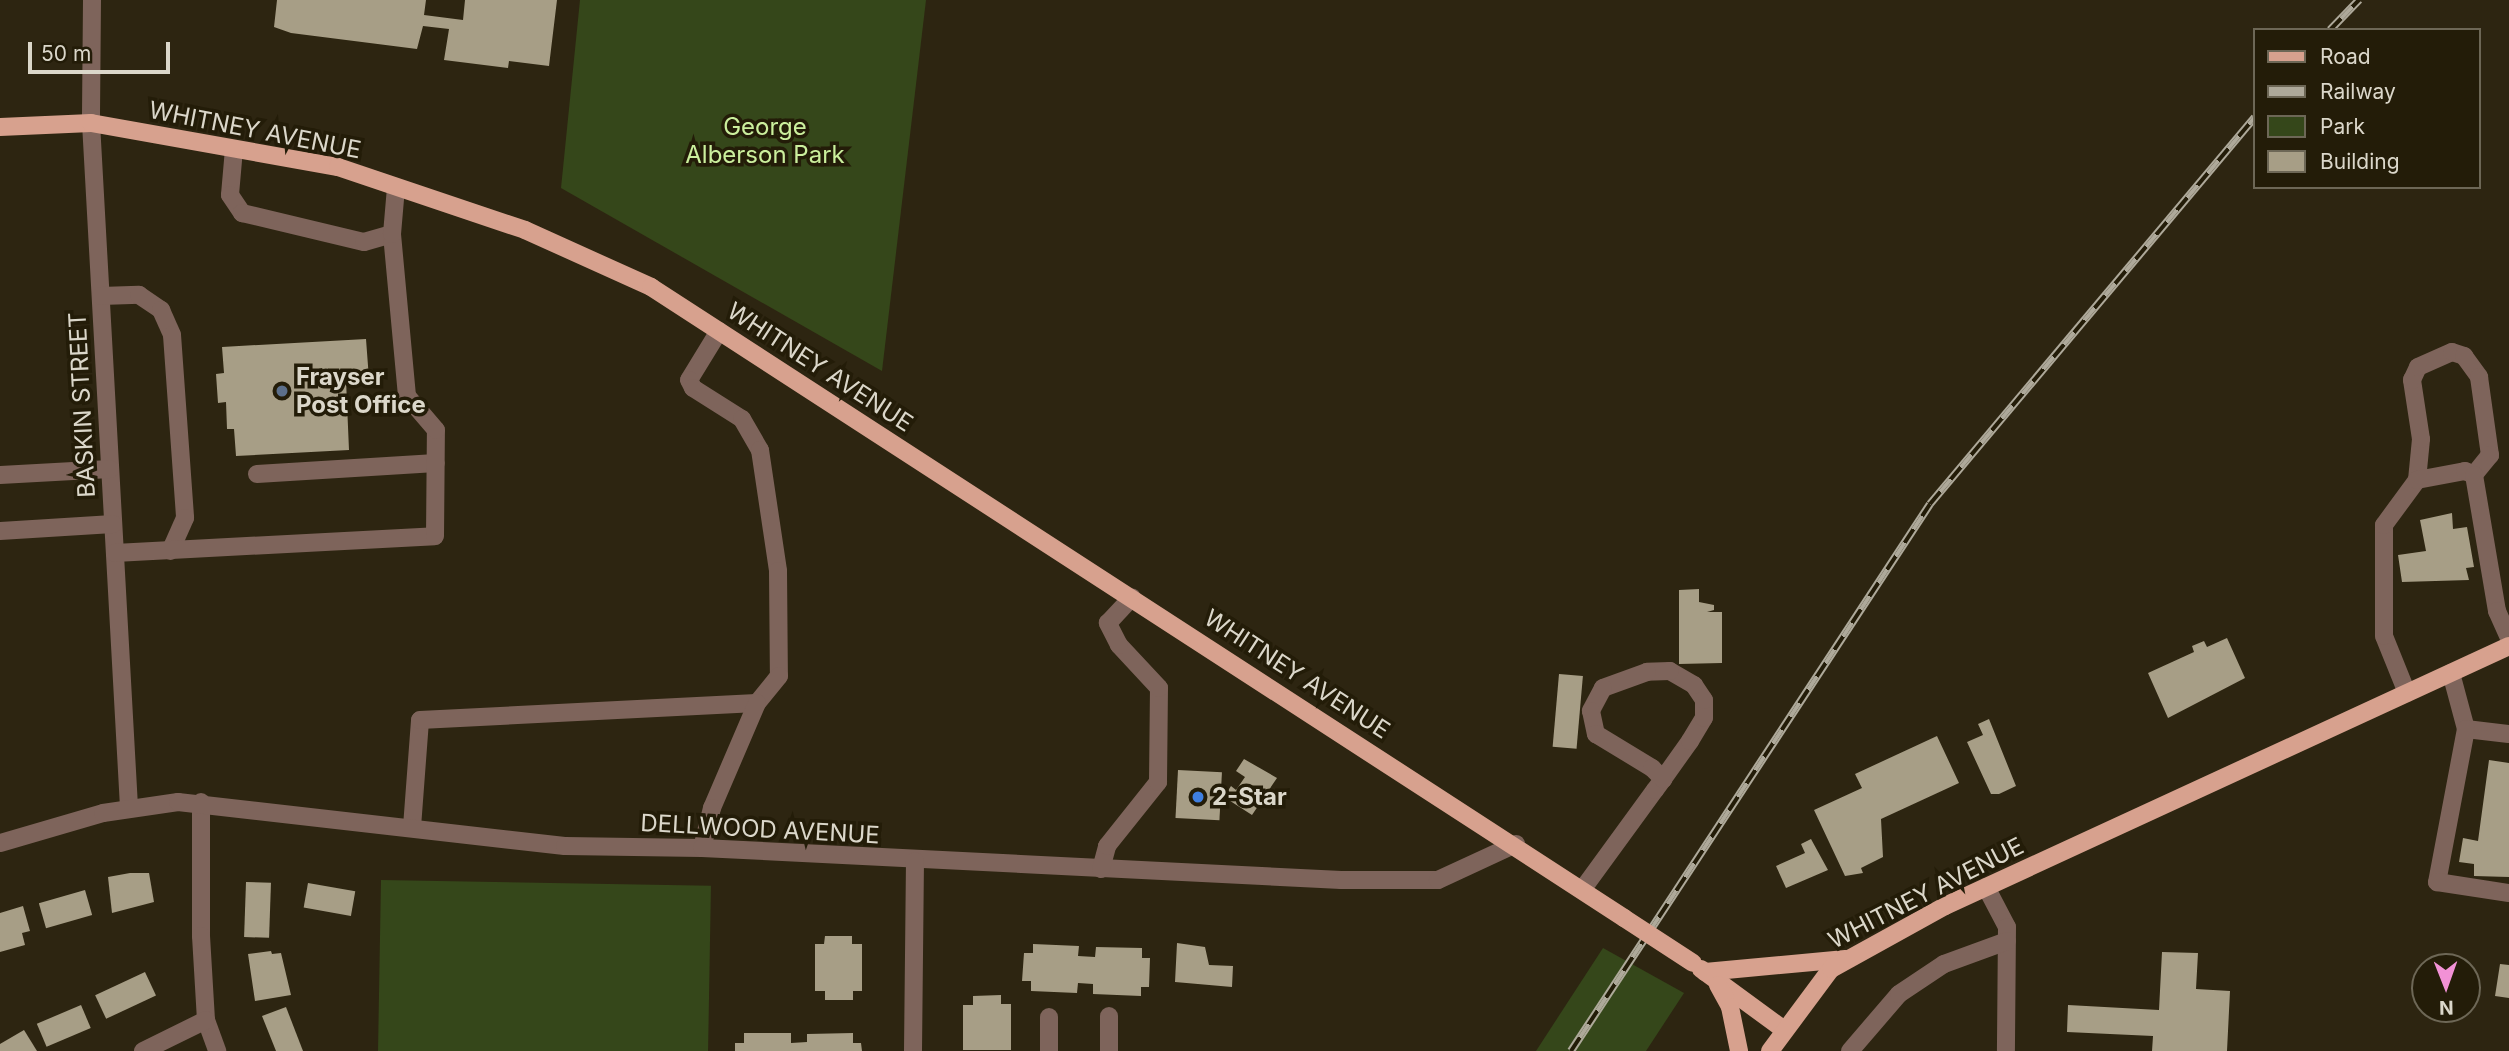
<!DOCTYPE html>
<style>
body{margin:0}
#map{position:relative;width:2509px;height:1051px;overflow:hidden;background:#2d2511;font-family:Inter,sans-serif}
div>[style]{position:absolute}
.green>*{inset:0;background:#35471a;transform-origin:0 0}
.building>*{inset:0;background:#a79e86;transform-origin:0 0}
.minor>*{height:18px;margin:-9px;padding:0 9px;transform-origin:9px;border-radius:9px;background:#7e645b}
.major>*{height:18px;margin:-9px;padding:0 9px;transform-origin:9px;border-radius:9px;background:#d7a18e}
.rail>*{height:8px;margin-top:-4px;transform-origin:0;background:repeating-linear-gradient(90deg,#231c08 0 16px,#aea99a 0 32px);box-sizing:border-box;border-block:2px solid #aea99a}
.major-bridge>*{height:18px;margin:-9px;padding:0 9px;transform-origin:9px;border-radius:9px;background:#d7a18e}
.dots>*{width:19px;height:19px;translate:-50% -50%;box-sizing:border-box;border:4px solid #231c08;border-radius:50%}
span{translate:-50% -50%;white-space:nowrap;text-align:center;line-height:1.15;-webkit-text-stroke:7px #231c08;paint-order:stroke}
.park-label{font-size:24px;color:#cbef9d}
.street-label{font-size:24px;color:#dbd7ca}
.poi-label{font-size:24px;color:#dbd7ca;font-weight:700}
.left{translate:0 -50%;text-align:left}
.legend{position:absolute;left:2253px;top:28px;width:228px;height:161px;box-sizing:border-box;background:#231c08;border:2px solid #6d6756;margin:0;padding:9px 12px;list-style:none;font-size:21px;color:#dbd7ca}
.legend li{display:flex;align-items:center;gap:14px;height:35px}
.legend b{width:35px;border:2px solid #6d6756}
.north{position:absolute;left:2411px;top:953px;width:70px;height:70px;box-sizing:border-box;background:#231c08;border:2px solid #6d6756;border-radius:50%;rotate:179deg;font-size:19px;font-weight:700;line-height:28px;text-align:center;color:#dbd7ca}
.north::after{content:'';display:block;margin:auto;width:24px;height:32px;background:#f291d6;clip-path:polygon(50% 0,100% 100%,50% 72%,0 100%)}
.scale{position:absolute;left:28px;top:42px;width:142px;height:32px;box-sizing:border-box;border:4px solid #dbd7ca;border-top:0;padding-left:9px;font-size:21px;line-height:24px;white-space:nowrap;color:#dbd7ca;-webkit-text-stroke:5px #231c08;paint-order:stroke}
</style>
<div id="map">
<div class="green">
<i style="clip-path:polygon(580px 0,926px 0,882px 371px,561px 188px)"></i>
<i style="left:381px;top:880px;width:330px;height:171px;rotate:1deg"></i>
<i style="clip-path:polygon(1603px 948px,1684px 993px,1646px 1051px,1536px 1051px)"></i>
</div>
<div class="building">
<i style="clip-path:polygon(277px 0,426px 0,424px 15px,463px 20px,465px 0,557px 0,549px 66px,509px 61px,508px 68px,444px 60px,449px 29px,423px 26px,417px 49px,291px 33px,274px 27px)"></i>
<i style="clip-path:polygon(366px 339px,369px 379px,346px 380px,349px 450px,236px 456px,234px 429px,227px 429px,226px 402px,218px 403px,216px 374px,224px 373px,222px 347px)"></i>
<i style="clip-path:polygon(2452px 513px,2453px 529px,2467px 527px,2474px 567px,2466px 568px,2469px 580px,2402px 582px,2398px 555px,2426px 551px,2420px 520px)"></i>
<i style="clip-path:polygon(1699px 589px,1699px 602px,1714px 605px,1714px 610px,1707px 612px,1722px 612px,1722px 663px,1679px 664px,1679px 590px)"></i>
<i style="clip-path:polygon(2227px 638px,2245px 678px,2168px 718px,2148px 673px,2194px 652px,2192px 646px,2204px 641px,2207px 647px)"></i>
<i style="left:1559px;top:674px;width:24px;height:73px;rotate:5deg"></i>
<i style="clip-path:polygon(1989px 719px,2016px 786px,1999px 794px,1991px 794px,1967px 742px,1983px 735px,1978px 724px)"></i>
<i style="clip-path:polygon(1937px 736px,1959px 783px,1881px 819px,1883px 857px,1861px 868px,1863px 873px,1845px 876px,1814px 810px,1862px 788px,1855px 774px)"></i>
<i style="clip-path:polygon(1244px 759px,1277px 778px,1252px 815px,1224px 797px,1231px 786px,1236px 790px,1245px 777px,1236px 771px)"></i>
<i style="clip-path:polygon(2489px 760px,2509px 763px,2509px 877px,2474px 876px,2474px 864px,2459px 862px,2463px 838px,2478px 841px)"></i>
<i style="left:1178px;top:770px;width:44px;height:48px;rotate:3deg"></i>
<i style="clip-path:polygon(1811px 839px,1828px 870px,1786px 888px,1776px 866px,1805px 853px,1801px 844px)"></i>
<i style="clip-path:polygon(130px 873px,149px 873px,154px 902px,112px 913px,108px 877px)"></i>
<i style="left:246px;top:882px;width:25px;height:55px;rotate:2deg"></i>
<i style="left:308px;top:883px;width:48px;height:25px;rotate:10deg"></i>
<i style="left:85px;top:890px;width:26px;height:48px;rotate:74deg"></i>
<i style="clip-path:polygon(23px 906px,30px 931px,22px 933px,25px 945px,0 952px,0 913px)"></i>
<i style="clip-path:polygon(825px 936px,852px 936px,852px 944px,862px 944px,862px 991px,853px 991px,853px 1000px,825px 1000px,825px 991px,815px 991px,815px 944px,824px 944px)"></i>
<i style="clip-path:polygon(1177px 943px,1205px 947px,1209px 965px,1233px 966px,1232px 987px,1175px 982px)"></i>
<i style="clip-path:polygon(1033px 944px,1079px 946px,1078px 956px,1095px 957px,1096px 947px,1142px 948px,1142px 958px,1150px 958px,1149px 987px,1141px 987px,1141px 996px,1093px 994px,1093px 984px,1078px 983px,1077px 993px,1031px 991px,1031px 981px,1022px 981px,1024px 953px,1033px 953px)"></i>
<i style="clip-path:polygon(271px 951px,272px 954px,281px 953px,291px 995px,255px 1001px,248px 954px)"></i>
<i style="clip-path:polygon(2162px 952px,2198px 953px,2196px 989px,2230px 991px,2227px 1051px,2152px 1051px,2153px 1036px,2067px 1032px,2068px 1005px,2159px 1010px)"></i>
<i style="clip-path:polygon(2500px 964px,2509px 965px,2509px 998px,2495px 996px)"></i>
<i style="left:145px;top:972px;width:26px;height:55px;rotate:65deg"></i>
<i style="clip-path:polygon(1001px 995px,1001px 1004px,1011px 1004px,1011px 1050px,963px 1050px,963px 1005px,973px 1005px,973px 996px)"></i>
<i style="left:81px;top:1005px;width:25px;height:48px;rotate:67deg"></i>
<i style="clip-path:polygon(286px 1007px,303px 1051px,276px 1051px,262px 1016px)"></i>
<i style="clip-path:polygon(24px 1030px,37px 1051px,0 1051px,0 1044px)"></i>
<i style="clip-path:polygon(744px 1033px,791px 1033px,791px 1043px,807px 1042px,807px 1034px,853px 1033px,853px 1043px,861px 1043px,862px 1051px,735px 1051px,735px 1043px,744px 1043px)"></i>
</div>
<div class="minor">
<i style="left:92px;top:0;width:123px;rotate:90.5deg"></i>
<i style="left:91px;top:123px;width:685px;rotate:86.82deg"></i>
<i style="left:234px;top:149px;width:46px;rotate:95deg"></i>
<i style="left:230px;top:195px;width:22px;rotate:56deg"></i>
<i style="left:242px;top:213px;width:125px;rotate:13.4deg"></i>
<i style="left:364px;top:242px;width:29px;rotate:-16deg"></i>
<i style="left:101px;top:296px;width:38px;rotate:-2deg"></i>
<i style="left:139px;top:295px;width:27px;rotate:34deg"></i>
<i style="left:161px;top:310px;width:27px;rotate:66deg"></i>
<i style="left:172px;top:335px;width:183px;rotate:85.9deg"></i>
<i style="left:185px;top:518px;width:36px;rotate:114deg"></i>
<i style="left:719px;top:331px;width:57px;rotate:121.5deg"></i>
<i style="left:689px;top:380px;width:9px;rotate:63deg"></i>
<i style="left:693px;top:388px;width:58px;rotate:32.3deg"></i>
<i style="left:742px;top:419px;width:36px;rotate:60deg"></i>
<i style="left:760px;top:450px;width:122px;rotate:81.5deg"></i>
<i style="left:778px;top:571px;width:105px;rotate:89.5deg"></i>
<i style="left:779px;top:676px;width:35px;rotate:129deg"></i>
<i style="left:257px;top:474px;width:179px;rotate:-3.5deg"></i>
<i style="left:0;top:475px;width:110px;rotate:-3.1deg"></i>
<i style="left:2417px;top:480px;width:41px;rotate:-84.4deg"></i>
<i style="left:2421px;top:439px;width:60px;rotate:-98.7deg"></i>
<i style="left:2412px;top:380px;width:14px;rotate:-65deg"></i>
<i style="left:2418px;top:367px;width:37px;rotate:-24deg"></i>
<i style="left:2452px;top:352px;width:13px;rotate:18deg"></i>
<i style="left:2464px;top:356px;width:26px;rotate:54deg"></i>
<i style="left:2479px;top:377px;width:79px;rotate:82deg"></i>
<i style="left:2490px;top:455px;width:26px;rotate:129deg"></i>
<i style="left:0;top:531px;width:113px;rotate:-3.5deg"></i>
<i style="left:115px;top:553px;width:320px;rotate:-3deg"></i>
<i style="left:435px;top:536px;width:106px;rotate:-89.5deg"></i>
<i style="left:436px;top:430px;width:45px;rotate:-130.5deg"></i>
<i style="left:407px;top:396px;width:163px;rotate:-95.3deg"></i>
<i style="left:392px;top:234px;width:47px;rotate:-85.1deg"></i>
<i style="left:2451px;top:673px;width:58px;rotate:75deg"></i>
<i style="left:2466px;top:729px;width:43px;rotate:6.6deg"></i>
<i style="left:2407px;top:693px;width:61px;rotate:-112deg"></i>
<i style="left:2384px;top:636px;width:111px;rotate:-90deg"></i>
<i style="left:2384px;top:525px;width:56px;rotate:-53.7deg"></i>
<i style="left:2417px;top:480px;width:49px;rotate:-10.6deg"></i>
<i style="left:2465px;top:471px;width:10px;rotate:24deg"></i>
<i style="left:2474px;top:475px;width:138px;rotate:80.4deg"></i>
<i style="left:2497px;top:611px;width:30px;rotate:66deg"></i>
<i style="left:2466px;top:729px;width:156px;rotate:100.7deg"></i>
<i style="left:2437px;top:882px;width:73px;rotate:8.7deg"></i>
<i style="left:201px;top:802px;width:134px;rotate:90deg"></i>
<i style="left:201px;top:936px;width:84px;rotate:86.6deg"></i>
<i style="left:206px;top:1020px;width:33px;rotate:70deg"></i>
<i style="left:412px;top:827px;width:107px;rotate:-85.7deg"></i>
<i style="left:420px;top:720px;width:337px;rotate:-2.9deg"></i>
<i style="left:757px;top:703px;width:114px;rotate:113.2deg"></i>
<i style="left:712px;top:808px;width:41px;rotate:104deg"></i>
<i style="left:0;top:843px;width:107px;rotate:-16.2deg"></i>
<i style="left:103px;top:813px;width:76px;rotate:-8.3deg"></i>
<i style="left:178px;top:802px;width:389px;rotate:6.5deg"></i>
<i style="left:565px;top:846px;width:137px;rotate:0.8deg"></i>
<i style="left:702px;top:848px;width:640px;rotate:2.87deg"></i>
<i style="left:1341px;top:880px;width:97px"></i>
<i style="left:1438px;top:880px;width:86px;rotate:-24.8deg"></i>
<i style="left:1101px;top:869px;width:24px;rotate:-75deg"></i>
<i style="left:1107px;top:846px;width:82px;rotate:-51.4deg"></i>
<i style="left:1158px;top:782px;width:94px;rotate:-89.4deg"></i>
<i style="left:1159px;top:688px;width:59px;rotate:-132.9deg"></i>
<i style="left:1119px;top:645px;width:25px;rotate:-117deg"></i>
<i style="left:1108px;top:623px;width:35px;rotate:-47deg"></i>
<i style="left:1986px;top:887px;width:45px;rotate:62.3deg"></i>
<i style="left:2007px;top:927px;width:124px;rotate:90.5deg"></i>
<i style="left:1582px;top:890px;width:124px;rotate:-53.9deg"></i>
<i style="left:1655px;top:790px;width:14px;rotate:-54deg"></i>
<i style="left:1663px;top:779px;width:47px;rotate:-54.6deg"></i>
<i style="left:1690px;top:741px;width:27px;rotate:-59deg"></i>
<i style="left:1704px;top:718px;width:18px;rotate:-90deg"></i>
<i style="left:1704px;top:700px;width:18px;rotate:-124deg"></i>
<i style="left:1694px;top:685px;width:28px;rotate:-150deg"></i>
<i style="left:1670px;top:671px;width:23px;rotate:178deg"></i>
<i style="left:1647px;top:672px;width:47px;rotate:160deg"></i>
<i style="left:1603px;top:688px;width:26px;rotate:118deg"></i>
<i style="left:1591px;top:711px;width:24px;rotate:78deg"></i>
<i style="left:1596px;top:734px;width:66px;rotate:31.3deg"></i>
<i style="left:1652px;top:768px;width:16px;rotate:45deg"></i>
<i style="left:143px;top:1051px;width:70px;rotate:-26.2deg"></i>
<i style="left:913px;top:1051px;width:190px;rotate:-89.4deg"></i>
<i style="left:1049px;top:1051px;width:34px;rotate:-90deg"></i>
<i style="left:1109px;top:1051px;width:35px;rotate:-90deg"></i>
<i style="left:1850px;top:1051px;width:75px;rotate:-49.3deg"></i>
<i style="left:1899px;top:994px;width:54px;rotate:-33.7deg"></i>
<i style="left:1944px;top:964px;width:67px;rotate:-20.1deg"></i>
</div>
<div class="major">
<i style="left:0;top:127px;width:91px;rotate:-2.5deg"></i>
<i style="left:91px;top:123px;width:251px;rotate:10.1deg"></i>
<i style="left:338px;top:167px;width:197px;rotate:18.6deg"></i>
<i style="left:525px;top:230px;width:138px;rotate:24.3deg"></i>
<i style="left:651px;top:287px;width:1160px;rotate:32.96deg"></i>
<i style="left:1701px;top:969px;width:102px;rotate:36.2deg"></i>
<i style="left:1705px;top:972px;width:141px;rotate:-5.3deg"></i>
<i style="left:1718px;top:985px;width:25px;rotate:61deg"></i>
<i style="left:1730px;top:1007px;width:45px;rotate:78.4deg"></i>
<i style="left:1770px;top:1051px;width:102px;rotate:-53.4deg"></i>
<i style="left:1831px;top:969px;width:130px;rotate:-28.9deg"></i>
<i style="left:1945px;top:906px;width:621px;rotate:-24.75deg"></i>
</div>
<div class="rail">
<i style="left:2330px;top:30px;width:42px;rotate:-46deg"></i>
<i style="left:1571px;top:1051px;width:654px;rotate:-56.72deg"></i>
<i style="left:1930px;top:504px;width:505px;rotate:-49.98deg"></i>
</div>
<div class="major-bridge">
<i style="left:1624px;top:918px;width:82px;rotate:33.1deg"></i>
</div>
<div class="dots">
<i style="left:282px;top:391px;background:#5c6f8a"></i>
<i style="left:1198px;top:797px;background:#3f7fe0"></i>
</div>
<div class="park-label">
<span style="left:765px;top:141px">George<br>Alberson Park</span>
</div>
<div class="street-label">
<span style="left:255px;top:130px;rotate:11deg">WHITNEY AVENUE</span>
<span style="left:820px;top:367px;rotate:33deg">WHITNEY AVENUE</span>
<span style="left:82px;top:405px;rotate:-93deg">BASKIN STREET</span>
<span style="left:1297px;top:674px;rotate:33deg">WHITNEY AVENUE</span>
<span style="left:760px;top:829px;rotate:3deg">DELLWOOD AVENUE</span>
<span style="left:1926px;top:893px;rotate:-27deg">WHITNEY AVENUE</span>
</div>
<div class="poi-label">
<span class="left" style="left:296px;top:391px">Frayser<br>Post Office</span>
<span class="left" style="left:1212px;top:797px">2-Star</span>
</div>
<ul class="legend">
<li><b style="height:9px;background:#d7a18e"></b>Road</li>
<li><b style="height:9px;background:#aea99a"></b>Railway</li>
<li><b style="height:19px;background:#35471a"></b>Park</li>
<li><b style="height:19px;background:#a79e86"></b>Building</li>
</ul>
<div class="north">N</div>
<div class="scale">50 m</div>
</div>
